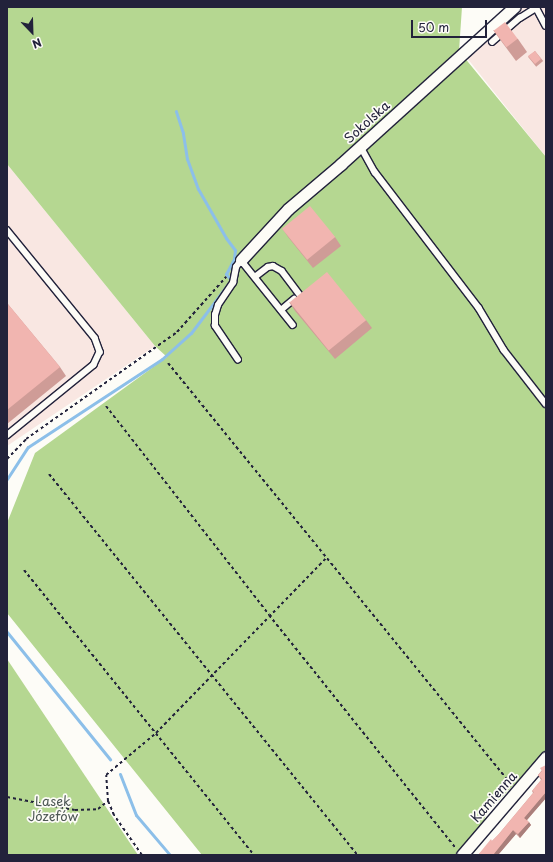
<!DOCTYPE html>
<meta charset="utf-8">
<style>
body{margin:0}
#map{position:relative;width:553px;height:862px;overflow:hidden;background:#fdfcf7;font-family:"Playpen Sans",sans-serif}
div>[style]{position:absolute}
.built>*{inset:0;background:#f9e7e2}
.green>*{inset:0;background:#b5d791}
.stream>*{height:3px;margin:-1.5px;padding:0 1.5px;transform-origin:1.5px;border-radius:1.5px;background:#8cbfe9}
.path>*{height:2px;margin-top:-1px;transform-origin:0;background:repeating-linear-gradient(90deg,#22223b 0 3px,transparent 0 6px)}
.roads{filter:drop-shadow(1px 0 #22223b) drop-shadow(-1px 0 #22223b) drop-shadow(0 1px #22223b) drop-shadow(0 -1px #22223b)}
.service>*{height:5.5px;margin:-2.75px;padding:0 2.75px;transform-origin:2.75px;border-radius:2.75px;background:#fdfcf7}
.minor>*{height:11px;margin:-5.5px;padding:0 5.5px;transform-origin:5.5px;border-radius:5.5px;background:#fdfcf7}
.wall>*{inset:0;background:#cf9c97;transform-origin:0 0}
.shaded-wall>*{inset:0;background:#a97f7b}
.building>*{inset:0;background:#f1b5b0;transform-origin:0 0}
span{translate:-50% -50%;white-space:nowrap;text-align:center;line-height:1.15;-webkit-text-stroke:3.5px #fdfcf7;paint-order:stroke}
.street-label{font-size:13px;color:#22223b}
.park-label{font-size:13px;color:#4e5855}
.frame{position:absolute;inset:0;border:8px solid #22223b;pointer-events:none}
.north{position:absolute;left:12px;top:12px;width:40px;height:40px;-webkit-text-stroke:3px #fdfcf7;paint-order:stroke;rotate:157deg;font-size:11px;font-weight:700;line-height:16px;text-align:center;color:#22223b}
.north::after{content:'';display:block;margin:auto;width:14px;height:18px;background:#22223b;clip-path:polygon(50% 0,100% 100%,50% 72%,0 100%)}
.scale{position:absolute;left:411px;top:20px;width:76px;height:18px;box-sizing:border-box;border:2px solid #22223b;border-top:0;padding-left:5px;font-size:12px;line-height:14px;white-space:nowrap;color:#22223b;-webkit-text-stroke:3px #fdfcf7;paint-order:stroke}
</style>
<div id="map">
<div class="built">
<i style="clip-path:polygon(522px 7px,546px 7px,546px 157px,467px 58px)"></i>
<i style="clip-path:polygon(7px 164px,155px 346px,7px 446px)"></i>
</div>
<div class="green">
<i style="clip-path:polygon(7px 7px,462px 7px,459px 51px,546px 157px,546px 751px,486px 814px,484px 821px,455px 855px,202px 855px,7px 613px,7px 523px,35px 453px,167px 357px,155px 346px,7px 164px)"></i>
<i style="clip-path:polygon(7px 659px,138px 855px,7px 855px)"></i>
</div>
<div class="stream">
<i style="left:7px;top:479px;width:38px;rotate:-57deg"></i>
<i style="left:28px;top:447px;width:160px;rotate:-33.3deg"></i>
<i style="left:162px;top:359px;width:39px;rotate:-42deg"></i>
<i style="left:191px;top:333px;width:66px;rotate:-53deg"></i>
<i style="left:231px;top:280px;width:8px;rotate:-130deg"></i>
<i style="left:226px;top:274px;width:17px;rotate:-62deg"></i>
<i style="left:234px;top:259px;width:9px;rotate:-84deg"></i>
<i style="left:235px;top:250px;width:15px;rotate:-127deg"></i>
<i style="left:226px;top:238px;width:56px;rotate:-119.7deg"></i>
<i style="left:198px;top:189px;width:32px;rotate:-110deg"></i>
<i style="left:187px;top:159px;width:26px;rotate:-99deg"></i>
<i style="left:183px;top:133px;width:23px;rotate:-108deg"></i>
<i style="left:7px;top:632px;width:164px;rotate:51deg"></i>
<i style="left:120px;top:774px;width:44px;rotate:68.7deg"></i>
<i style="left:136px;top:815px;width:52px;rotate:49.6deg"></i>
</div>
<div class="path">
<i style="left:168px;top:363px;width:542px;rotate:50.84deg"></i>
<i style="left:106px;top:406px;width:265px;rotate:52deg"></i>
<i style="left:269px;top:615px;width:299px;rotate:51.3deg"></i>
<i style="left:7px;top:459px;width:28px;rotate:-46deg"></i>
<i style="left:26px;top:439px;width:185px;rotate:-35.3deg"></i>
<i style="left:177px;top:332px;width:74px;rotate:-48.3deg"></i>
<i style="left:49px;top:474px;width:491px;rotate:51deg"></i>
<i style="left:24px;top:570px;width:366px;rotate:51.1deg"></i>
<i style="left:7px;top:797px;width:69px;rotate:10.8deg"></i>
<i style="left:75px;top:810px;width:23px;rotate:-2deg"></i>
<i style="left:98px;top:809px;width:13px;rotate:-39deg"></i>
<i style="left:142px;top:855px;width:49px;rotate:-125deg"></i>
<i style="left:114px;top:815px;width:15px;rotate:-113deg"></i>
<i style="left:108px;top:801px;width:26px;rotate:-94deg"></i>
<i style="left:106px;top:775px;width:65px;rotate:-40deg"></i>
<i style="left:156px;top:733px;width:244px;rotate:-45.8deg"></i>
</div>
<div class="roads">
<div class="service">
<i style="left:536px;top:7px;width:21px;rotate:62deg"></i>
<i style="left:492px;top:42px;width:37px;rotate:-41deg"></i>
<i style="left:520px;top:18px;width:19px;rotate:-32deg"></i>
<i style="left:361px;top:147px;width:29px;rotate:61deg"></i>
<i style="left:375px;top:172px;width:171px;rotate:52.6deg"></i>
<i style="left:479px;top:308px;width:49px;rotate:59.2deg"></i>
<i style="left:504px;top:350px;width:68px;rotate:52.1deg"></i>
<i style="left:7px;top:230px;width:139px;rotate:50.8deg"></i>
<i style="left:95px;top:338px;width:15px;rotate:70deg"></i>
<i style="left:100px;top:352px;width:14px;rotate:115deg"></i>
<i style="left:94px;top:365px;width:112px;rotate:140.8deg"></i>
<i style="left:255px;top:277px;width:16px;rotate:-38deg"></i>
<i style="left:268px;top:267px;width:5px;rotate:-11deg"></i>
<i style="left:273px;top:266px;width:10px;rotate:29deg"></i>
<i style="left:282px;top:271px;width:30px;rotate:53deg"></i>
<i style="left:281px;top:310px;width:17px;rotate:-40deg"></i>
<i style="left:238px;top:360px;width:41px;rotate:-124.1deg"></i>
<i style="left:215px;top:326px;width:11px;rotate:-90deg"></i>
<i style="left:215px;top:315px;width:10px;rotate:-73deg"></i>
<i style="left:218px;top:305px;width:27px;rotate:-56deg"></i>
<i style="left:233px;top:283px;width:16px;rotate:-79deg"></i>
<i style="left:236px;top:267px;width:9px;rotate:-54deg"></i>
<i style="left:241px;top:260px;width:83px;rotate:51.3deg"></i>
</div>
<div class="minor">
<i style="left:241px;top:260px;width:69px;rotate:-47.3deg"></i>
<i style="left:288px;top:209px;width:70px;rotate:-40.3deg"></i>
<i style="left:341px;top:164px;width:234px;rotate:-42.2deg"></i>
<i style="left:462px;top:855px;width:129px;rotate:-49.4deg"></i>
</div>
</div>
<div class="wall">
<i style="clip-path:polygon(493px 30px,518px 39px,527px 52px,516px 61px)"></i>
<i style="left:535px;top:51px;width:13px;height:9px;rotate:51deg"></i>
<i style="clip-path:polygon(282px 228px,335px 237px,341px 246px,313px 268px,288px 237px)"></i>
<i style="clip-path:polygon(289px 302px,366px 320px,372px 328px,335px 359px,295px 311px)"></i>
<i style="clip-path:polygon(7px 303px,60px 367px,66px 376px,7px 424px)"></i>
<i style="clip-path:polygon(546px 765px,546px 798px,527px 820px,531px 825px,520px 838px,516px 834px,498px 855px,478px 855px,498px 835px,533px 793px,532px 791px,541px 780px,538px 775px)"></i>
</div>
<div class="shaded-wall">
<i style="clip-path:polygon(546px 792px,546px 798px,526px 821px,524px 818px)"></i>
<i style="clip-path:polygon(529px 822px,531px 825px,520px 838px,518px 834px)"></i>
<i style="clip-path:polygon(513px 830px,516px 834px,498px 855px,493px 855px)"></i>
</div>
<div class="building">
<i style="left:505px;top:22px;width:21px;height:14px;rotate:53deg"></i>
<i style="clip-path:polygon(535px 51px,541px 59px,535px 64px,528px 56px)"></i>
<i style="left:310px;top:206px;width:40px;height:36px;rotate:51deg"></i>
<i style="left:327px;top:272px;width:62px;height:48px;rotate:51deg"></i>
<i style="clip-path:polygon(7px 303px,60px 367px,7px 410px)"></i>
<i style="clip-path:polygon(546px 765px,546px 792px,524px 818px,529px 822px,518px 834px,513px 830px,493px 855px,478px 855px,491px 839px,492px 841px,498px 835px,534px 792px,532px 791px,542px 779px,538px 775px,542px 771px,540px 768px)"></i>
</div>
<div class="street-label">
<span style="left:367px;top:122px;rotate:-42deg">Sokolska</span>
<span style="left:494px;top:797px;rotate:-49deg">Kamienna</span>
</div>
<div class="park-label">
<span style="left:53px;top:809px">Lasek<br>Józefów</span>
</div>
<div class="frame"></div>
<div class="north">N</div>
<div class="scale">50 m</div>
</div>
